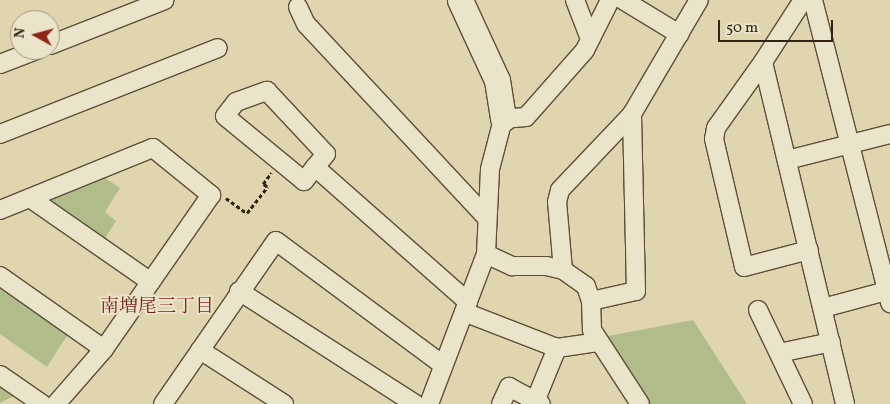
<!DOCTYPE html>
<meta charset="utf-8">
<style>
body{margin:0}
#map{position:relative;width:890px;height:404px;overflow:hidden;background:#dfd5ae;font-family:Vollkorn,"Noto Serif JP",serif}
div>[style]{position:absolute}
.green>*{inset:0;background:#b0bd8b}
.path>*{height:2.5px;margin-top:-1.25px;transform-origin:0;background:repeating-linear-gradient(90deg,#321 0 4px,transparent 0 6.5px)}
.roads{filter:drop-shadow(1px 0 #5e4f38) drop-shadow(-1px 0 #5e4f38) drop-shadow(0 1px #5e4f38) drop-shadow(0 -1px #5e4f38)}
.street>*{height:18px;margin:-9px;padding:0 9px;transform-origin:9px;border-radius:9px;background:#eae4ca}
.secondary>*{height:25px;margin:-12.5px;padding:0 12.5px;transform-origin:12.5px;border-radius:12.5px;background:#eae4ca}
span{translate:-50% -50%;white-space:nowrap;text-align:center;line-height:1.15;-webkit-text-stroke:4px #eae4ca;paint-order:stroke}
.neighbourhood-label{font-size:19px;color:#7a1f14}
.north{position:absolute;left:10px;top:10px;width:50px;height:50px;box-sizing:border-box;background:#eae4ca;border:1px solid #a19680;border-radius:50%;rotate:277deg;font-size:14px;font-weight:700;line-height:20px;text-align:center;color:#321}
.north::after{content:'';display:block;margin:auto;width:18px;height:22px;background:#8f2418;clip-path:polygon(50% 0,100% 100%,50% 72%,0 100%)}
.scale{position:absolute;left:718px;top:20px;width:115px;height:22px;box-sizing:border-box;border:2px solid #321;border-top:0;padding-left:6px;font-size:15px;line-height:18px;white-space:nowrap;color:#321;-webkit-text-stroke:4px #eae4ca;paint-order:stroke}
</style>
<div id="map">
<div class="green">
<i style="clip-path:polygon(102px 176px,120px 188px,105px 212px,116px 221px,102px 243px,51px 208px,53px 196px)"></i>
<i style="clip-path:polygon(0 286px,68px 334px,47px 367px,0 334px)"></i>
<i style="clip-path:polygon(693px 320px,747px 404px,649px 404px,603px 337px)"></i>
<i style="clip-path:polygon(0 385px,14px 396px,0 403px)"></i>
</div>
<div class="path">
<i style="left:226px;top:198px;width:26px;rotate:36deg"></i>
<i style="left:247px;top:213px;width:33px;rotate:-52deg"></i>
<i style="left:267px;top:187px;width:5px;rotate:-143deg"></i>
<i style="left:263px;top:184px;width:14px;rotate:-54deg"></i>
</div>
<div class="roads">
<div class="street">
<i style="left:575px;top:0;width:42px;rotate:69deg"></i>
<i style="left:623px;top:0;width:66px;rotate:31.3deg"></i>
<i style="left:803px;top:0;width:74px;rotate:122.8deg"></i>
<i style="left:763px;top:62px;width:352px;rotate:76.5deg"></i>
<i style="left:813px;top:0;width:313px;rotate:75.7deg"></i>
<i style="left:298px;top:7px;width:19px;rotate:65deg"></i>
<i style="left:306px;top:24px;width:264px;rotate:47deg"></i>
<i style="left:50px;top:45px;width:123px;rotate:-21.4deg"></i>
<i style="left:763px;top:62px;width:81px;rotate:125.5deg"></i>
<i style="left:716px;top:128px;width:11px;rotate:100deg"></i>
<i style="left:714px;top:139px;width:131px;rotate:76.8deg"></i>
<i style="left:744px;top:267px;width:67px;rotate:-14.7deg"></i>
<i style="left:0;top:64px;width:39px;rotate:-21deg"></i>
<i style="left:0;top:134px;width:234px;rotate:-21.5deg"></i>
<i style="left:787px;top:160px;width:106px;rotate:-14.2deg"></i>
<i style="left:315px;top:167px;width:18px;rotate:128deg"></i>
<i style="left:304px;top:181px;width:102px;rotate:-140.6deg"></i>
<i style="left:225px;top:116px;width:18px;rotate:-52deg"></i>
<i style="left:236px;top:102px;width:33px;rotate:-20deg"></i>
<i style="left:267px;top:91px;width:86px;rotate:46.9deg"></i>
<i style="left:326px;top:154px;width:17px;rotate:130deg"></i>
<i style="left:315px;top:167px;width:204px;rotate:41.4deg"></i>
<i style="left:30px;top:198px;width:147px;rotate:34.8deg"></i>
<i style="left:0;top:210px;width:165px;rotate:-22.1deg"></i>
<i style="left:153px;top:148px;width:75px;rotate:39deg"></i>
<i style="left:211px;top:195px;width:188px;rotate:124.8deg"></i>
<i style="left:104px;top:349px;width:73px;rotate:131.1deg"></i>
<i style="left:486px;top:254px;width:29px;rotate:25deg"></i>
<i style="left:512px;top:266px;width:34px"></i>
<i style="left:546px;top:266px;width:17px;rotate:13deg"></i>
<i style="left:563px;top:270px;width:28px;rotate:35deg"></i>
<i style="left:586px;top:286px;width:16px;rotate:72deg"></i>
<i style="left:591px;top:301px;width:29px;rotate:88deg"></i>
<i style="left:592px;top:330px;width:88px;rotate:57deg"></i>
<i style="left:563px;top:270px;width:68px;rotate:-95deg"></i>
<i style="left:557px;top:202px;width:12px;rotate:-76deg"></i>
<i style="left:560px;top:190px;width:105px;rotate:-46.5deg"></i>
<i style="left:632px;top:114px;width:132px;rotate:-59.6deg"></i>
<i style="left:0;top:276px;width:127px;rotate:35.1deg"></i>
<i style="left:239px;top:291px;width:209px;rotate:32.7deg"></i>
<i style="left:591px;top:301px;width:46px;rotate:-12.5deg"></i>
<i style="left:636px;top:291px;width:177px;rotate:-91.3deg"></i>
<i style="left:823px;top:308px;width:69px;rotate:-15deg"></i>
<i style="left:758px;top:310px;width:104px;rotate:64.4deg"></i>
<i style="left:464px;top:312px;width:100px;rotate:21.2deg"></i>
<i style="left:557px;top:348px;width:41px;rotate:-8.3deg"></i>
<i style="left:200px;top:350px;width:100px;rotate:32.7deg"></i>
<i style="left:779px;top:353px;width:53px;rotate:-11.9deg"></i>
<i style="left:0;top:375px;width:51px;rotate:34.6deg"></i>
<i style="left:163px;top:404px;width:198px;rotate:-55.3deg"></i>
<i style="left:276px;top:241px;width:208px;rotate:36.6deg"></i>
<i style="left:429px;top:404px;width:160px;rotate:-69.2deg"></i>
<i style="left:486px;top:254px;width:85px;rotate:-87.3deg"></i>
<i style="left:490px;top:169px;width:52px;rotate:-75.4deg"></i>
<i style="left:503px;top:119px;width:23px;rotate:-5deg"></i>
<i style="left:526px;top:117px;width:89px;rotate:-48.6deg"></i>
<i style="left:585px;top:50px;width:56px;rotate:-63.4deg"></i>
<i style="left:501px;top:404px;width:19px;rotate:-65deg"></i>
<i style="left:509px;top:387px;width:36px;rotate:28deg"></i>
<i style="left:534px;top:404px;width:61px;rotate:-67.7deg"></i>
</div>
<div class="secondary">
<i style="left:460px;top:0;width:88px;rotate:65.2deg"></i>
<i style="left:497px;top:80px;width:39px;rotate:81deg"></i>
</div>
</div>
<div class="neighbourhood-label">
<span style="left:157px;top:308px">南増尾三丁目</span>
</div>
<div class="north">N</div>
<div class="scale">50 m</div>
</div>
